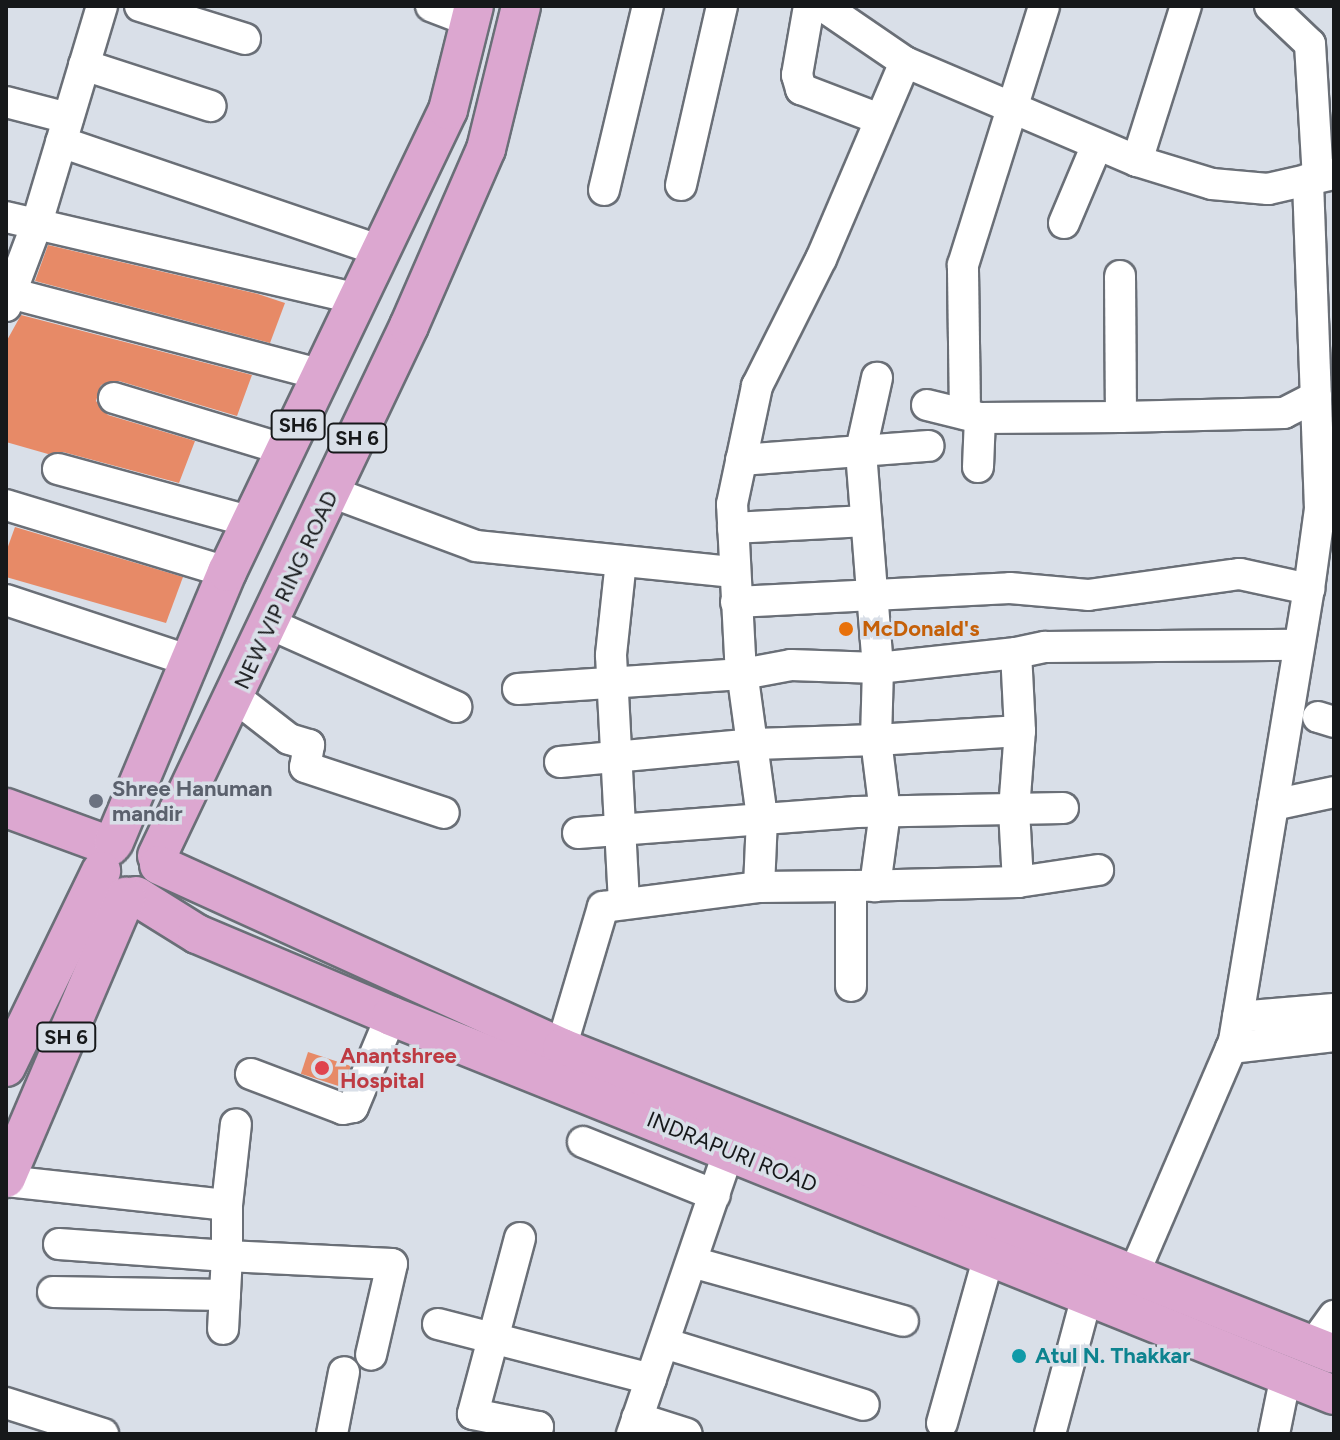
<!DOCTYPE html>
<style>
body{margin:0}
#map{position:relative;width:1340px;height:1440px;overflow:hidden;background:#d9dfe8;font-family:Figtree,sans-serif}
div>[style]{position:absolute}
.building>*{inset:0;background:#e78a67;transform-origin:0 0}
.roads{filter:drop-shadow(2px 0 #6a6f77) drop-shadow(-2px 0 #6a6f77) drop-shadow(0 2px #6a6f77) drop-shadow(0 -2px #6a6f77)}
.minor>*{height:30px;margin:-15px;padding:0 15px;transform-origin:15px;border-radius:15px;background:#fff}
.major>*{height:38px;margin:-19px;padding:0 19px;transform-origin:19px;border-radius:19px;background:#dca7d0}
.dots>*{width:22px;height:22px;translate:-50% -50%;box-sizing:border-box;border:4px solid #d9dfe8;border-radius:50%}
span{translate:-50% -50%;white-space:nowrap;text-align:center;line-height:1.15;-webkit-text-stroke:7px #d9dfe8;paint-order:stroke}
.shield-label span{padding:2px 6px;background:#d9dfe8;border:2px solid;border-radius:6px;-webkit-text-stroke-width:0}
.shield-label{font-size:20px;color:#16181a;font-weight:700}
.street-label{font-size:22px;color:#16181a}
.food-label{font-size:22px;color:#c56008;font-weight:700}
.left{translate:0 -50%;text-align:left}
.worship-label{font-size:22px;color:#5b616d;font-weight:700}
.health-label{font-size:22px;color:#be3a42;font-weight:700}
.culture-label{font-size:22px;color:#0d838f;font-weight:700}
.frame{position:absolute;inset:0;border:8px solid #16181a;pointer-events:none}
</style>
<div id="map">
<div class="building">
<i style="clip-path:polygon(48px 245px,258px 294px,285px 303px,270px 343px,35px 281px)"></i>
<i style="clip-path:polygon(21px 315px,252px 375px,237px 416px,119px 381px,101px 385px,96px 401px,108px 415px,195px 441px,179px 483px,63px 452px,48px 454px,6px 442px,6px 342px)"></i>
<i style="clip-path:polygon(15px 527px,183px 577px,166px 623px,6px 577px,6px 552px)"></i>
<i style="left:308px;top:1052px;width:45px;height:23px;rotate:18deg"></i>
</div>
<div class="roads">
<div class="minor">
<i style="left:140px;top:6px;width:110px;rotate:17.4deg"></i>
<i style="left:431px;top:6px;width:42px;rotate:21deg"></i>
<i style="left:809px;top:6px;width:70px;rotate:99.9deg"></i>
<i style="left:797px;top:75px;width:15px;rotate:74deg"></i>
<i style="left:801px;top:89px;width:84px;rotate:21deg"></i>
<i style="left:823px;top:6px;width:99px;rotate:34.3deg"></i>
<i style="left:905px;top:62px;width:252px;rotate:23.1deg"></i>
<i style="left:1137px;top:161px;width:78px;rotate:17deg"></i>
<i style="left:1212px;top:184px;width:56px;rotate:5.1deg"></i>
<i style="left:1268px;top:189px;width:68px;rotate:-12.8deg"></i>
<i style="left:1270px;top:6px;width:55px;rotate:43.5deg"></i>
<i style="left:1310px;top:44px;width:133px;rotate:86.6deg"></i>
<i style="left:84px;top:65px;width:133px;rotate:18deg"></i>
<i style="left:6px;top:102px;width:64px;rotate:14.5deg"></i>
<i style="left:61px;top:142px;width:338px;rotate:18.8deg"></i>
<i style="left:1137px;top:161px;width:163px;rotate:-72.5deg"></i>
<i style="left:681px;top:185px;width:184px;rotate:-77.1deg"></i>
<i style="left:604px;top:190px;width:189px;rotate:-76.6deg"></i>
<i style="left:6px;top:217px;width:361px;rotate:13.1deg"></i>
<i style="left:1064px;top:223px;width:85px;rotate:-67.1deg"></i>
<i style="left:1120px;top:276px;width:141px;rotate:89.6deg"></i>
<i style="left:10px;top:293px;width:323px;rotate:14.7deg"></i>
<i style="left:6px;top:306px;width:85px;rotate:-69.4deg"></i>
<i style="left:36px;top:226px;width:230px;rotate:-73.3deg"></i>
<i style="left:114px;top:398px;width:180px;rotate:16.8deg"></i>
<i style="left:927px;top:405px;width:55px;rotate:13.8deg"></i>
<i style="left:980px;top:418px;width:141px;rotate:-0.4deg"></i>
<i style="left:1121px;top:417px;width:163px;rotate:-1.4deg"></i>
<i style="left:1284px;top:413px;width:36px;rotate:-27deg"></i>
<i style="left:965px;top:414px;width:149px;rotate:-90.8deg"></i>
<i style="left:963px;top:265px;width:271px;rotate:-72.6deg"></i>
<i style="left:741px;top:460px;width:188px;rotate:-4.3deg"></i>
<i style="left:978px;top:467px;width:49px;rotate:-87.7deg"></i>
<i style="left:58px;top:469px;width:201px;rotate:15.3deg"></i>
<i style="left:331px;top:492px;width:155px;rotate:20.4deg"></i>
<i style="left:476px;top:546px;width:259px;rotate:5.8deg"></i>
<i style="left:6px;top:505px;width:231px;rotate:16.9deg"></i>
<i style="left:733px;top:528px;width:133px;rotate:-3deg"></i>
<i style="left:621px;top:561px;width:95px;rotate:96.1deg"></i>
<i style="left:611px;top:655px;width:249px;rotate:87deg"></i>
<i style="left:6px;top:600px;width:194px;rotate:18.3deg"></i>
<i style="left:736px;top:602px;width:274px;rotate:-2.9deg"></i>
<i style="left:1010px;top:588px;width:78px;rotate:5.1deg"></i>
<i style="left:1088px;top:595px;width:153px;rotate:-7.9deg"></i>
<i style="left:1240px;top:574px;width:71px;rotate:12.3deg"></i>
<i style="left:270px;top:624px;width:204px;rotate:24deg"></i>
<i style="left:1016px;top:653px;width:30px;rotate:-12deg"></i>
<i style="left:1045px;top:647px;width:254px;rotate:-0.5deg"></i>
<i style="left:518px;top:689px;width:225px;rotate:-3.8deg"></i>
<i style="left:743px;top:674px;width:49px;rotate:-10.6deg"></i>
<i style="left:791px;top:665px;width:87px;rotate:2deg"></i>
<i style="left:878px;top:668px;width:219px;rotate:-94.5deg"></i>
<i style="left:861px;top:450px;width:74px;rotate:-77.5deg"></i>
<i style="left:235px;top:697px;width:68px;rotate:37.9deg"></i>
<i style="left:289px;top:739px;width:21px;rotate:17deg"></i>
<i style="left:309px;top:745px;width:22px;rotate:100deg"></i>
<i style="left:305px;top:767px;width:146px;rotate:18.3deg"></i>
<i style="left:1318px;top:717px;width:17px;rotate:17deg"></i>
<i style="left:560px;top:762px;width:196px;rotate:-5.3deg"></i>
<i style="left:755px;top:744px;width:121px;rotate:-1.9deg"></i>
<i style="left:876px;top:740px;width:73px;rotate:82.9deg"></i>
<i style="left:885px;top:812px;width:75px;rotate:97.7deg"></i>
<i style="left:1273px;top:805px;width:62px;rotate:-12deg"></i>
<i style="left:578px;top:833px;width:279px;rotate:-4.3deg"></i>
<i style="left:856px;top:812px;width:207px;rotate:-1.1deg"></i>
<i style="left:1018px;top:882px;width:72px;rotate:-93.2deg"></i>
<i style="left:1014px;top:810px;width:79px;rotate:-85.7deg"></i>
<i style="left:1020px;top:731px;width:78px;rotate:-92.9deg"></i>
<i style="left:1016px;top:653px;width:139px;rotate:173.8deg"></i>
<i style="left:878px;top:668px;width:72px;rotate:91.6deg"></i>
<i style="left:876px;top:740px;width:144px;rotate:-3.6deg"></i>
<i style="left:857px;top:886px;width:161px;rotate:-1.4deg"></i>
<i style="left:1018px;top:882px;width:81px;rotate:-8.5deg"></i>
<i style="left:851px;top:986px;width:100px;rotate:-90deg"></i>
<i style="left:851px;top:886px;width:92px;rotate:179.4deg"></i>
<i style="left:759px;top:887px;width:70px;rotate:-87.5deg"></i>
<i style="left:762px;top:817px;width:162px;rotate:-97.8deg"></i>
<i style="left:740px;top:656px;width:152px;rotate:-93deg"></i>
<i style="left:732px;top:504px;width:121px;rotate:-78deg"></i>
<i style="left:757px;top:386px;width:142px;rotate:-63.3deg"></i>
<i style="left:821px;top:259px;width:214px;rotate:-66.9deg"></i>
<i style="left:1238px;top:1017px;width:96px;rotate:-4.8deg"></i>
<i style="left:1231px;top:1048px;width:104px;rotate:-6.6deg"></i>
<i style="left:555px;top:1068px;width:168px;rotate:-73.4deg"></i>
<i style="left:603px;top:907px;width:157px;rotate:-7.3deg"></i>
<i style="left:251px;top:1074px;width:98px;rotate:20.8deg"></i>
<i style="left:343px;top:1109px;width:10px;rotate:-11deg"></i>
<i style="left:353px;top:1107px;width:99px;rotate:-67.3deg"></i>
<i style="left:583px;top:1142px;width:142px;rotate:21.9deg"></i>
<i style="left:6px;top:1181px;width:222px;rotate:6.2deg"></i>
<i style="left:227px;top:1205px;width:51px;rotate:90deg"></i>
<i style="left:227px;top:1256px;width:165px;rotate:2.8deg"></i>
<i style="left:392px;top:1264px;width:93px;rotate:103deg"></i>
<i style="left:227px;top:1205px;width:81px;rotate:-83.7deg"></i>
<i style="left:520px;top:1238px;width:182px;rotate:105deg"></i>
<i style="left:473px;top:1414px;width:66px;rotate:11.3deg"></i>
<i style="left:538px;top:1427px;width:7px;rotate:106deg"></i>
<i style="left:59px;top:1244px;width:168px;rotate:4.1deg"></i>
<i style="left:227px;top:1256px;width:73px;rotate:93.1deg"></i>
<i style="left:692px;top:1262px;width:219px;rotate:15.6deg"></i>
<i style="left:53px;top:1292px;width:172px;rotate:1deg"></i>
<i style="left:1126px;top:1292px;width:273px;rotate:-66.7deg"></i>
<i style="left:1234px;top:1041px;width:458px;rotate:-80.6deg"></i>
<i style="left:1309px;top:589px;width:81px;rotate:-82.2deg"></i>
<i style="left:1320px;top:509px;width:330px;rotate:-92.1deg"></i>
<i style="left:438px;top:1324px;width:220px;rotate:14.5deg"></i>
<i style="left:664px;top:1343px;width:209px;rotate:17.2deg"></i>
<i style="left:1313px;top:1345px;width:36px;rotate:-54deg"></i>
<i style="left:6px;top:1403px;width:102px;rotate:17.7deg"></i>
<i style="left:637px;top:1418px;width:52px;rotate:17.7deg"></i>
<i style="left:942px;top:1423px;width:173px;rotate:-74.3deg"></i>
<i style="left:332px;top:1434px;width:63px;rotate:-79deg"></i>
<i style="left:632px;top:1434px;width:300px;rotate:-71.1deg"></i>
<i style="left:1050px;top:1434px;width:166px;rotate:-75deg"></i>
<i style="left:1274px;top:1434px;width:60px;rotate:-78.5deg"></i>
</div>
<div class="major">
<i style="left:6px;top:808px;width:111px;rotate:20.1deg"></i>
<i style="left:114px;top:842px;width:293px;rotate:-67.3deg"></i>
<i style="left:227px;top:572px;width:512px;rotate:-64.44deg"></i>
<i style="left:448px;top:110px;width:107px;rotate:-76deg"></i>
<i style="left:157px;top:856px;width:587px;rotate:-64.57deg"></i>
<i style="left:409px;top:326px;width:193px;rotate:-66.5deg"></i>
<i style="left:486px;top:149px;width:147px;rotate:-76.2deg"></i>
<i style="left:159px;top:865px;width:443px;rotate:24.4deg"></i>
<i style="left:562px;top:1048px;width:830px;rotate:21.62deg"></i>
<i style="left:136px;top:896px;width:72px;rotate:31.9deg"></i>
<i style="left:197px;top:934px;width:211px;rotate:22.9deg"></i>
<i style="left:391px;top:1016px;width:1016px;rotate:21.9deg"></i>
<i style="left:6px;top:1067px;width:218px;rotate:-64.1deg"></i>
<i style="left:6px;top:1178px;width:306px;rotate:-66.9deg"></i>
</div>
</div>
<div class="dots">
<i style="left:846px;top:629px;background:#e8710a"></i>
<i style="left:96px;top:801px;background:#6b7280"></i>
<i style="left:322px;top:1068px;background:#e0444e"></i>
<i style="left:1019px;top:1356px;background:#0f9aa8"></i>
</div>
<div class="shield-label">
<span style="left:298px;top:425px">SH6</span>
<span style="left:357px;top:438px">SH 6</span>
<span style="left:66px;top:1037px">SH 6</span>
</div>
<div class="street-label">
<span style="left:286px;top:590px;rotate:-65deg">NEW VIP RING ROAD</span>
<span style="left:732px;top:1152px;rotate:22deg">INDRAPURI ROAD</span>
</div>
<div class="food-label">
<span class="left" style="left:862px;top:629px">McDonald's</span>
</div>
<div class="worship-label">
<span class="left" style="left:112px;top:801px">Shree Hanuman<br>mandir</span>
</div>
<div class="health-label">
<span class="left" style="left:340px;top:1068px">Anantshree<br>Hospital</span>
</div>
<div class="culture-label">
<span class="left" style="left:1035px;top:1356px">Atul N. Thakkar</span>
</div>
<div class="frame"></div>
</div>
